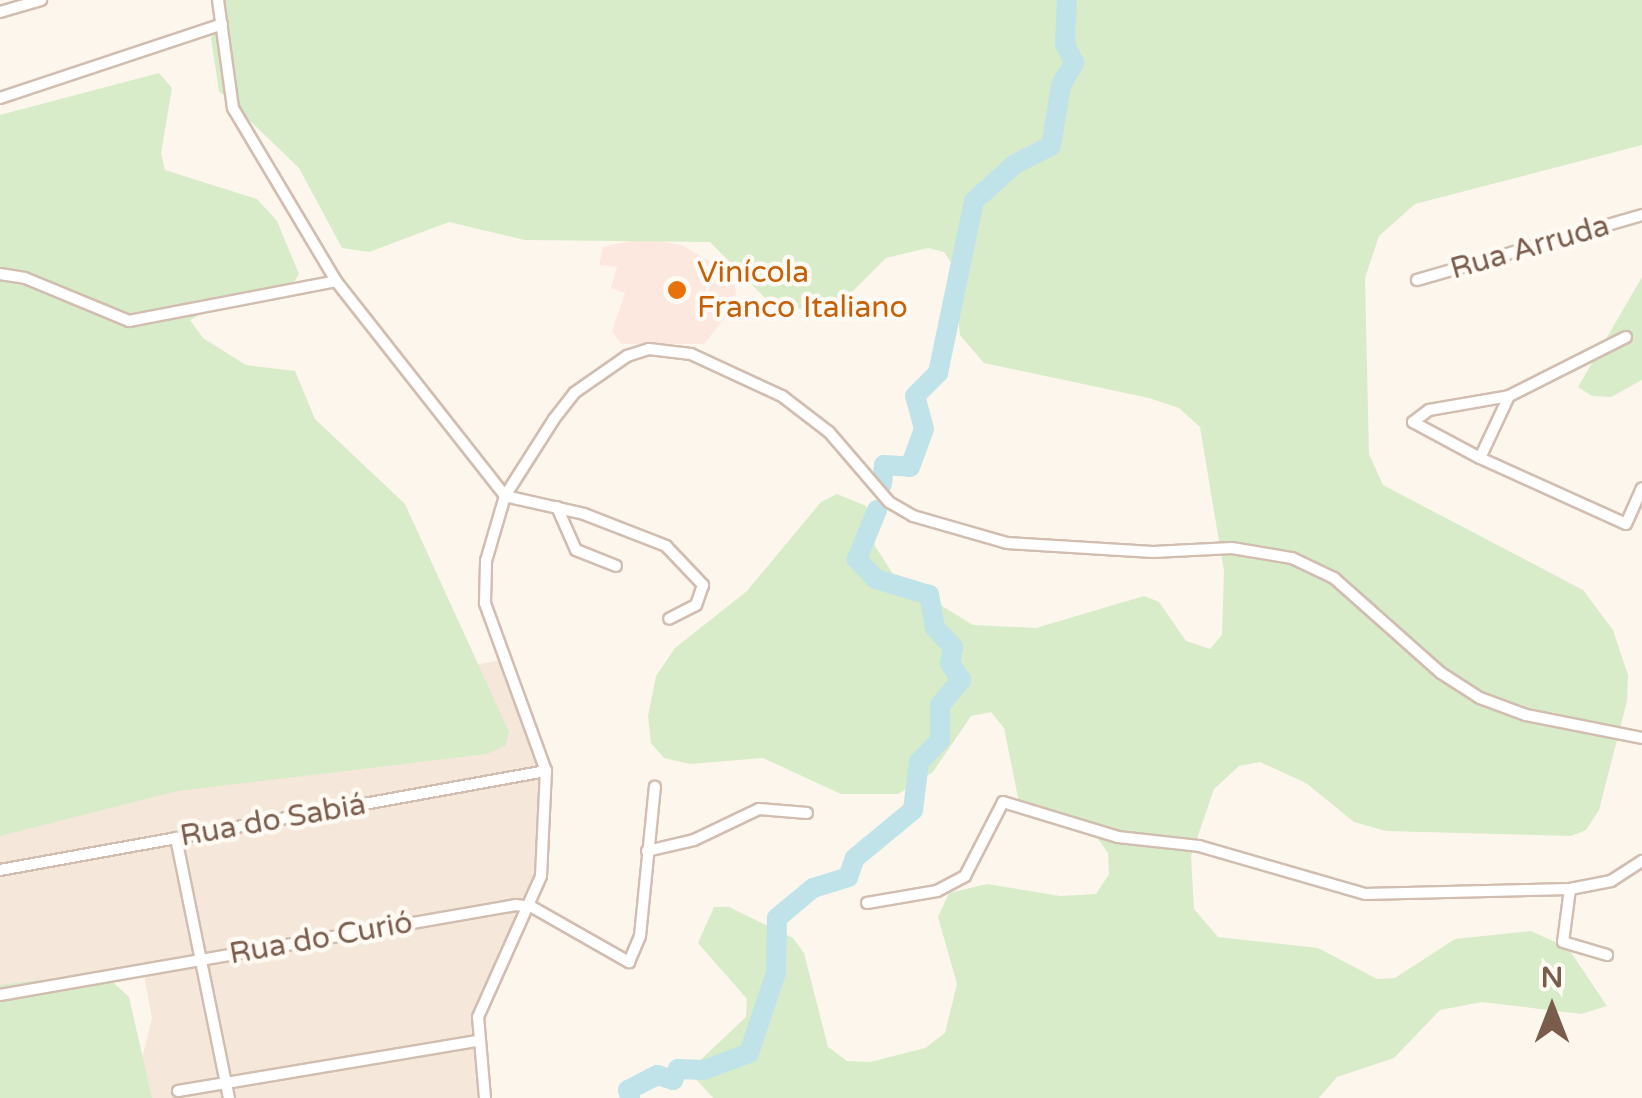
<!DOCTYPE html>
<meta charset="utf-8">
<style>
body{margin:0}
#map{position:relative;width:1642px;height:1098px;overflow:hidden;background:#fdf6ec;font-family:"Varela Round",sans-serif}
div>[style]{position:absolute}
.residential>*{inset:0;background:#f5e8da}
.commercial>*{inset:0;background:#fde8e0}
.green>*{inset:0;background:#d8ecc9}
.river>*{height:20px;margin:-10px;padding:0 10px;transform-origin:10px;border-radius:10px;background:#bfe3e8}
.roads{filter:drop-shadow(2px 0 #d1beb0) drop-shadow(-2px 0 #d1beb0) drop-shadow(0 2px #d1beb0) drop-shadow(0 -2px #d1beb0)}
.street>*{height:10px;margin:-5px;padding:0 5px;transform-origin:5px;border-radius:5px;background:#fff}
.dots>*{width:28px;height:28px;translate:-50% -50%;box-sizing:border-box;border:5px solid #fffaf3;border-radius:50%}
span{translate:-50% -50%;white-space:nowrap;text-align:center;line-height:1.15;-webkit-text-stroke:9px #fffaf3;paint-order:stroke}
.street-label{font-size:30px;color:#7a5c4d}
.food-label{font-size:30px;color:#c56008}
.left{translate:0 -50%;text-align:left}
.north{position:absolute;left:1502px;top:958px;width:100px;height:100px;-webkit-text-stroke:8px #fffaf3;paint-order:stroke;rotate:0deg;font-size:28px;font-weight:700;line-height:40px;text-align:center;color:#7a5c4d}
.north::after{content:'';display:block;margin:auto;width:35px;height:45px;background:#7a5c4d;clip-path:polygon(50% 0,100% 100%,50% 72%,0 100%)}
</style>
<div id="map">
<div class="residential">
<i style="clip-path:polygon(506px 659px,541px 748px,541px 876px,478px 1017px,485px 1098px,132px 1098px,152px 1018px,143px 970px,0 995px,0 758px)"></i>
</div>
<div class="commercial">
<i style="clip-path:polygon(643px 238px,682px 245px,734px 276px,737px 303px,704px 344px,621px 344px,612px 331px,625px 293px,611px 288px,617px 267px,599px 265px,603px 247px)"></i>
</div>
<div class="green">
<i style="clip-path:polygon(221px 0,1642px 0,1642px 145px,1415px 204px,1379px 236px,1365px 278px,1369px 454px,1383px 485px,1583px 590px,1613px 630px,1628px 675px,1627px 701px,1599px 810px,1586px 830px,1571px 836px,1386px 831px,1354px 822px,1306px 783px,1260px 762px,1239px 766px,1214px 789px,1191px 856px,1194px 909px,1218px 937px,1318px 948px,1377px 979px,1395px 978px,1455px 939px,1531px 931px,1568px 948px,1607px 1006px,1581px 1014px,1482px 1002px,1440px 1010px,1394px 1058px,1337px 1077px,1319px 1098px,713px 1098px,695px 1078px,694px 1066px,746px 1017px,747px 999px,698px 943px,714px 907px,729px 907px,793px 938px,804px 953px,828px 1047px,847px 1061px,870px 1062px,925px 1048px,945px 1033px,957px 984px,938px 917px,949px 893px,987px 884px,1060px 896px,1096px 894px,1109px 874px,1108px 853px,1096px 836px,1021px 812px,1004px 728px,991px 712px,971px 716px,933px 772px,898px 794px,841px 794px,763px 758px,690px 764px,664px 758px,651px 743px,648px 716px,656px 676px,675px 648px,747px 591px,821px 502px,837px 494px,866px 506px,875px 546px,895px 577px,973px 625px,1036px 628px,1144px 596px,1159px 602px,1186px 641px,1210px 649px,1222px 635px,1224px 571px,1200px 427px,1179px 408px,1149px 398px,984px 363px,960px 335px,952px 264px,944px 252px,928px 248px,886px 258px,846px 298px,813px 312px,768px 301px,710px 242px,525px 240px,449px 222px,369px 252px,342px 248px,299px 168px,219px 91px,211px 39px)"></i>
<i style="clip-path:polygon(159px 73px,172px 88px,161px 153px,165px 170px,257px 199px,277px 221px,299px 274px,286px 295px,210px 309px,190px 320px,203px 338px,246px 365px,295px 371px,315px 419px,405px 504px,509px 732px,506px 745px,487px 754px,178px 791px,0 836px,0 115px)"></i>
<i style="clip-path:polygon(1642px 277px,1642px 380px,1611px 397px,1592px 396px,1578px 387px)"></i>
<i style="clip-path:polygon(78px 975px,105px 975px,129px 997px,152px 1098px,0 1098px,0 985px)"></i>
</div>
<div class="river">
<i style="left:882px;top:484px;width:19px;rotate:-84deg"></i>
<i style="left:884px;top:465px;width:26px;rotate:4deg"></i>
<i style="left:910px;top:467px;width:40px;rotate:-69.8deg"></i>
<i style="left:924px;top:429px;width:34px;rotate:-105deg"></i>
<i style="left:915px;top:396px;width:33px;rotate:-45deg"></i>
<i style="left:938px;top:373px;width:176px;rotate:-78.2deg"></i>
<i style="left:974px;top:201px;width:55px;rotate:-42.1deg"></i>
<i style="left:1015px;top:164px;width:40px;rotate:-26.6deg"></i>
<i style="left:1051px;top:146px;width:62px;rotate:-80.7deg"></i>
<i style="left:1061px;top:85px;width:26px;rotate:-59deg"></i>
<i style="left:1074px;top:63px;width:21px;rotate:-115deg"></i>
<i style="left:1065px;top:44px;width:44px;rotate:-87.4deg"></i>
<i style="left:630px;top:1098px;width:8px;rotate:-104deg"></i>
<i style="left:628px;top:1090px;width:33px;rotate:-27deg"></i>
<i style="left:657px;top:1075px;width:17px;rotate:17deg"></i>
<i style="left:673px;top:1080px;width:12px;rotate:-66deg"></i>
<i style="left:678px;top:1069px;width:26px;rotate:2deg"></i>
<i style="left:704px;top:1070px;width:48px;rotate:-20.7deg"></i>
<i style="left:749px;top:1053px;width:84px;rotate:-71.4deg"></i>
<i style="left:776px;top:973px;width:55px;rotate:-89deg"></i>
<i style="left:777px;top:918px;width:47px;rotate:-39.8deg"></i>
<i style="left:813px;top:888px;width:37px;rotate:-17deg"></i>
<i style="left:848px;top:877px;width:20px;rotate:-70deg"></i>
<i style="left:855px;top:858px;width:75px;rotate:-39.6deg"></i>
<i style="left:913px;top:810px;width:48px;rotate:-82.9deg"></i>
<i style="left:919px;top:762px;width:30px;rotate:-46deg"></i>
<i style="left:940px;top:740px;width:35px;rotate:-90deg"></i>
<i style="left:940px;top:705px;width:33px;rotate:-50deg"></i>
<i style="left:961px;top:680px;width:20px;rotate:-123deg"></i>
<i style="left:950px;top:663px;width:16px;rotate:-79deg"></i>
<i style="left:953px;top:647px;width:26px;rotate:-133deg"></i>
<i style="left:935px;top:628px;width:34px;rotate:-100deg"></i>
<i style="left:929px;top:595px;width:55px;rotate:-163.2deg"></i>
<i style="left:876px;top:579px;width:28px;rotate:-134deg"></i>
<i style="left:857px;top:559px;width:53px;rotate:-67.8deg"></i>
</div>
<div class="roads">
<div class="street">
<i style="left:218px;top:0;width:109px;rotate:82.1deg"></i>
<i style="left:233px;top:108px;width:201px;rotate:59.2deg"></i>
<i style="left:336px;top:281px;width:273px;rotate:51.8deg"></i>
<i style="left:0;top:12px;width:43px;rotate:-16.3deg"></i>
<i style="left:0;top:98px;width:234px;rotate:-18.4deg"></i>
<i style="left:0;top:274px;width:25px;rotate:9deg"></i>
<i style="left:25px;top:278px;width:113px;rotate:22.5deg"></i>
<i style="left:129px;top:321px;width:211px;rotate:-10.9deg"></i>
<i style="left:1417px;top:280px;width:234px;rotate:-16.1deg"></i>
<i style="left:1626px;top:337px;width:131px;rotate:153.2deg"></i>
<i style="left:1509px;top:396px;width:68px;rotate:115.1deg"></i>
<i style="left:1480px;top:458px;width:160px;rotate:24.3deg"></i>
<i style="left:1626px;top:524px;width:39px;rotate:-66deg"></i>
<i style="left:1480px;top:458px;width:76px;rotate:-151.8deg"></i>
<i style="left:1413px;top:422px;width:20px;rotate:-37deg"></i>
<i style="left:1429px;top:410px;width:81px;rotate:-9.9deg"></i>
<i style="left:505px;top:496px;width:81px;rotate:12.8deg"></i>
<i style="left:584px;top:514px;width:88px;rotate:21.3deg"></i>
<i style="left:666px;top:546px;width:54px;rotate:46.5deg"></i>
<i style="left:703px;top:585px;width:21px;rotate:109deg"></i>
<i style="left:696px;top:605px;width:30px;rotate:153deg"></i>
<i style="left:557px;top:507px;width:47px;rotate:66.2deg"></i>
<i style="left:576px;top:550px;width:43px;rotate:21.8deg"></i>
<i style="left:176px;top:838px;width:265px;rotate:78.5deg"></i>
<i style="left:647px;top:851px;width:48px;rotate:-13.2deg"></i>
<i style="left:694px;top:840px;width:72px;rotate:-25.5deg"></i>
<i style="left:759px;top:809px;width:48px;rotate:4.8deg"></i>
<i style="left:0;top:870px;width:555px;rotate:-10.28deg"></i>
<i style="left:1570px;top:889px;width:53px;rotate:97.5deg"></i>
<i style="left:1563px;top:942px;width:46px;rotate:16.5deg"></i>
<i style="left:867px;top:903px;width:71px;rotate:-9.7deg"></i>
<i style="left:937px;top:891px;width:32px;rotate:-28deg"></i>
<i style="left:965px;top:876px;width:83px;rotate:-62.8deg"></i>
<i style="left:1003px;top:802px;width:120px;rotate:16.9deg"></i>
<i style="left:1118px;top:837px;width:81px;rotate:6.3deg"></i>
<i style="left:1199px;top:846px;width:173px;rotate:16.1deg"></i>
<i style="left:1365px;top:894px;width:205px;rotate:-1.4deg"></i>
<i style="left:1570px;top:889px;width:42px;rotate:-11deg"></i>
<i style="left:1611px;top:881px;width:37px;rotate:-33deg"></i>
<i style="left:0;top:995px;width:524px;rotate:-9.89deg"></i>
<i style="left:516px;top:905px;width:16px;rotate:7deg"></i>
<i style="left:532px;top:907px;width:112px;rotate:29.6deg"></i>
<i style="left:629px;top:962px;width:28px;rotate:-67deg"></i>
<i style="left:640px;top:936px;width:150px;rotate:-84.3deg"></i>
<i style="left:178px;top:1091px;width:302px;rotate:-9.5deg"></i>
<i style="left:485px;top:1098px;width:81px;rotate:-94.9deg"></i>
<i style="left:478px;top:1017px;width:154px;rotate:-65.9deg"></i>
<i style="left:541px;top:876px;width:105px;rotate:-87.3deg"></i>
<i style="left:546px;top:771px;width:179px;rotate:-110deg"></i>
<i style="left:485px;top:603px;width:42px;rotate:-88.6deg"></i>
<i style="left:486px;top:561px;width:68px;rotate:-73.7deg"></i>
<i style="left:505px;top:496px;width:91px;rotate:-57.5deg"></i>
<i style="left:554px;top:419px;width:33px;rotate:-52deg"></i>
<i style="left:574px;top:393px;width:65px;rotate:-34.9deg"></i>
<i style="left:627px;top:356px;width:23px;rotate:-18deg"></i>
<i style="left:649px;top:349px;width:42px;rotate:6.8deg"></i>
<i style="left:691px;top:354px;width:100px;rotate:24.8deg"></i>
<i style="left:782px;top:396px;width:59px;rotate:37.5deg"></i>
<i style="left:829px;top:432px;width:92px;rotate:49.4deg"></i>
<i style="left:889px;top:502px;width:28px;rotate:30deg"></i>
<i style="left:913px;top:516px;width:98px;rotate:16deg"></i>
<i style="left:1007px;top:543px;width:146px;rotate:3.5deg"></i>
<i style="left:1153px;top:552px;width:79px;rotate:-2.9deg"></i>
<i style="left:1232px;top:548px;width:61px;rotate:9.5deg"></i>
<i style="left:1292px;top:558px;width:47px;rotate:25.5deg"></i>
<i style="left:1334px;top:578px;width:143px;rotate:41.6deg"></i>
<i style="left:1441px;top:673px;width:46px;rotate:32.7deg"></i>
<i style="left:1480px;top:698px;width:49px;rotate:20.3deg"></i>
<i style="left:1526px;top:715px;width:118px;rotate:11.2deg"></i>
</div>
</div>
<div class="dots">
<i style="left:677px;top:290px;background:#e8710a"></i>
</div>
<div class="street-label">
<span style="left:1530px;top:248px;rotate:-16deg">Rua Arruda</span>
<span style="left:273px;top:821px;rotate:-10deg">Rua do Sabiá</span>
<span style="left:321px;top:939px;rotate:-10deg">Rua do Curió</span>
</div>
<div class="food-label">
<span class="left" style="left:697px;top:290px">Vinícola<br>Franco Italiano</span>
</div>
<div class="north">N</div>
</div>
